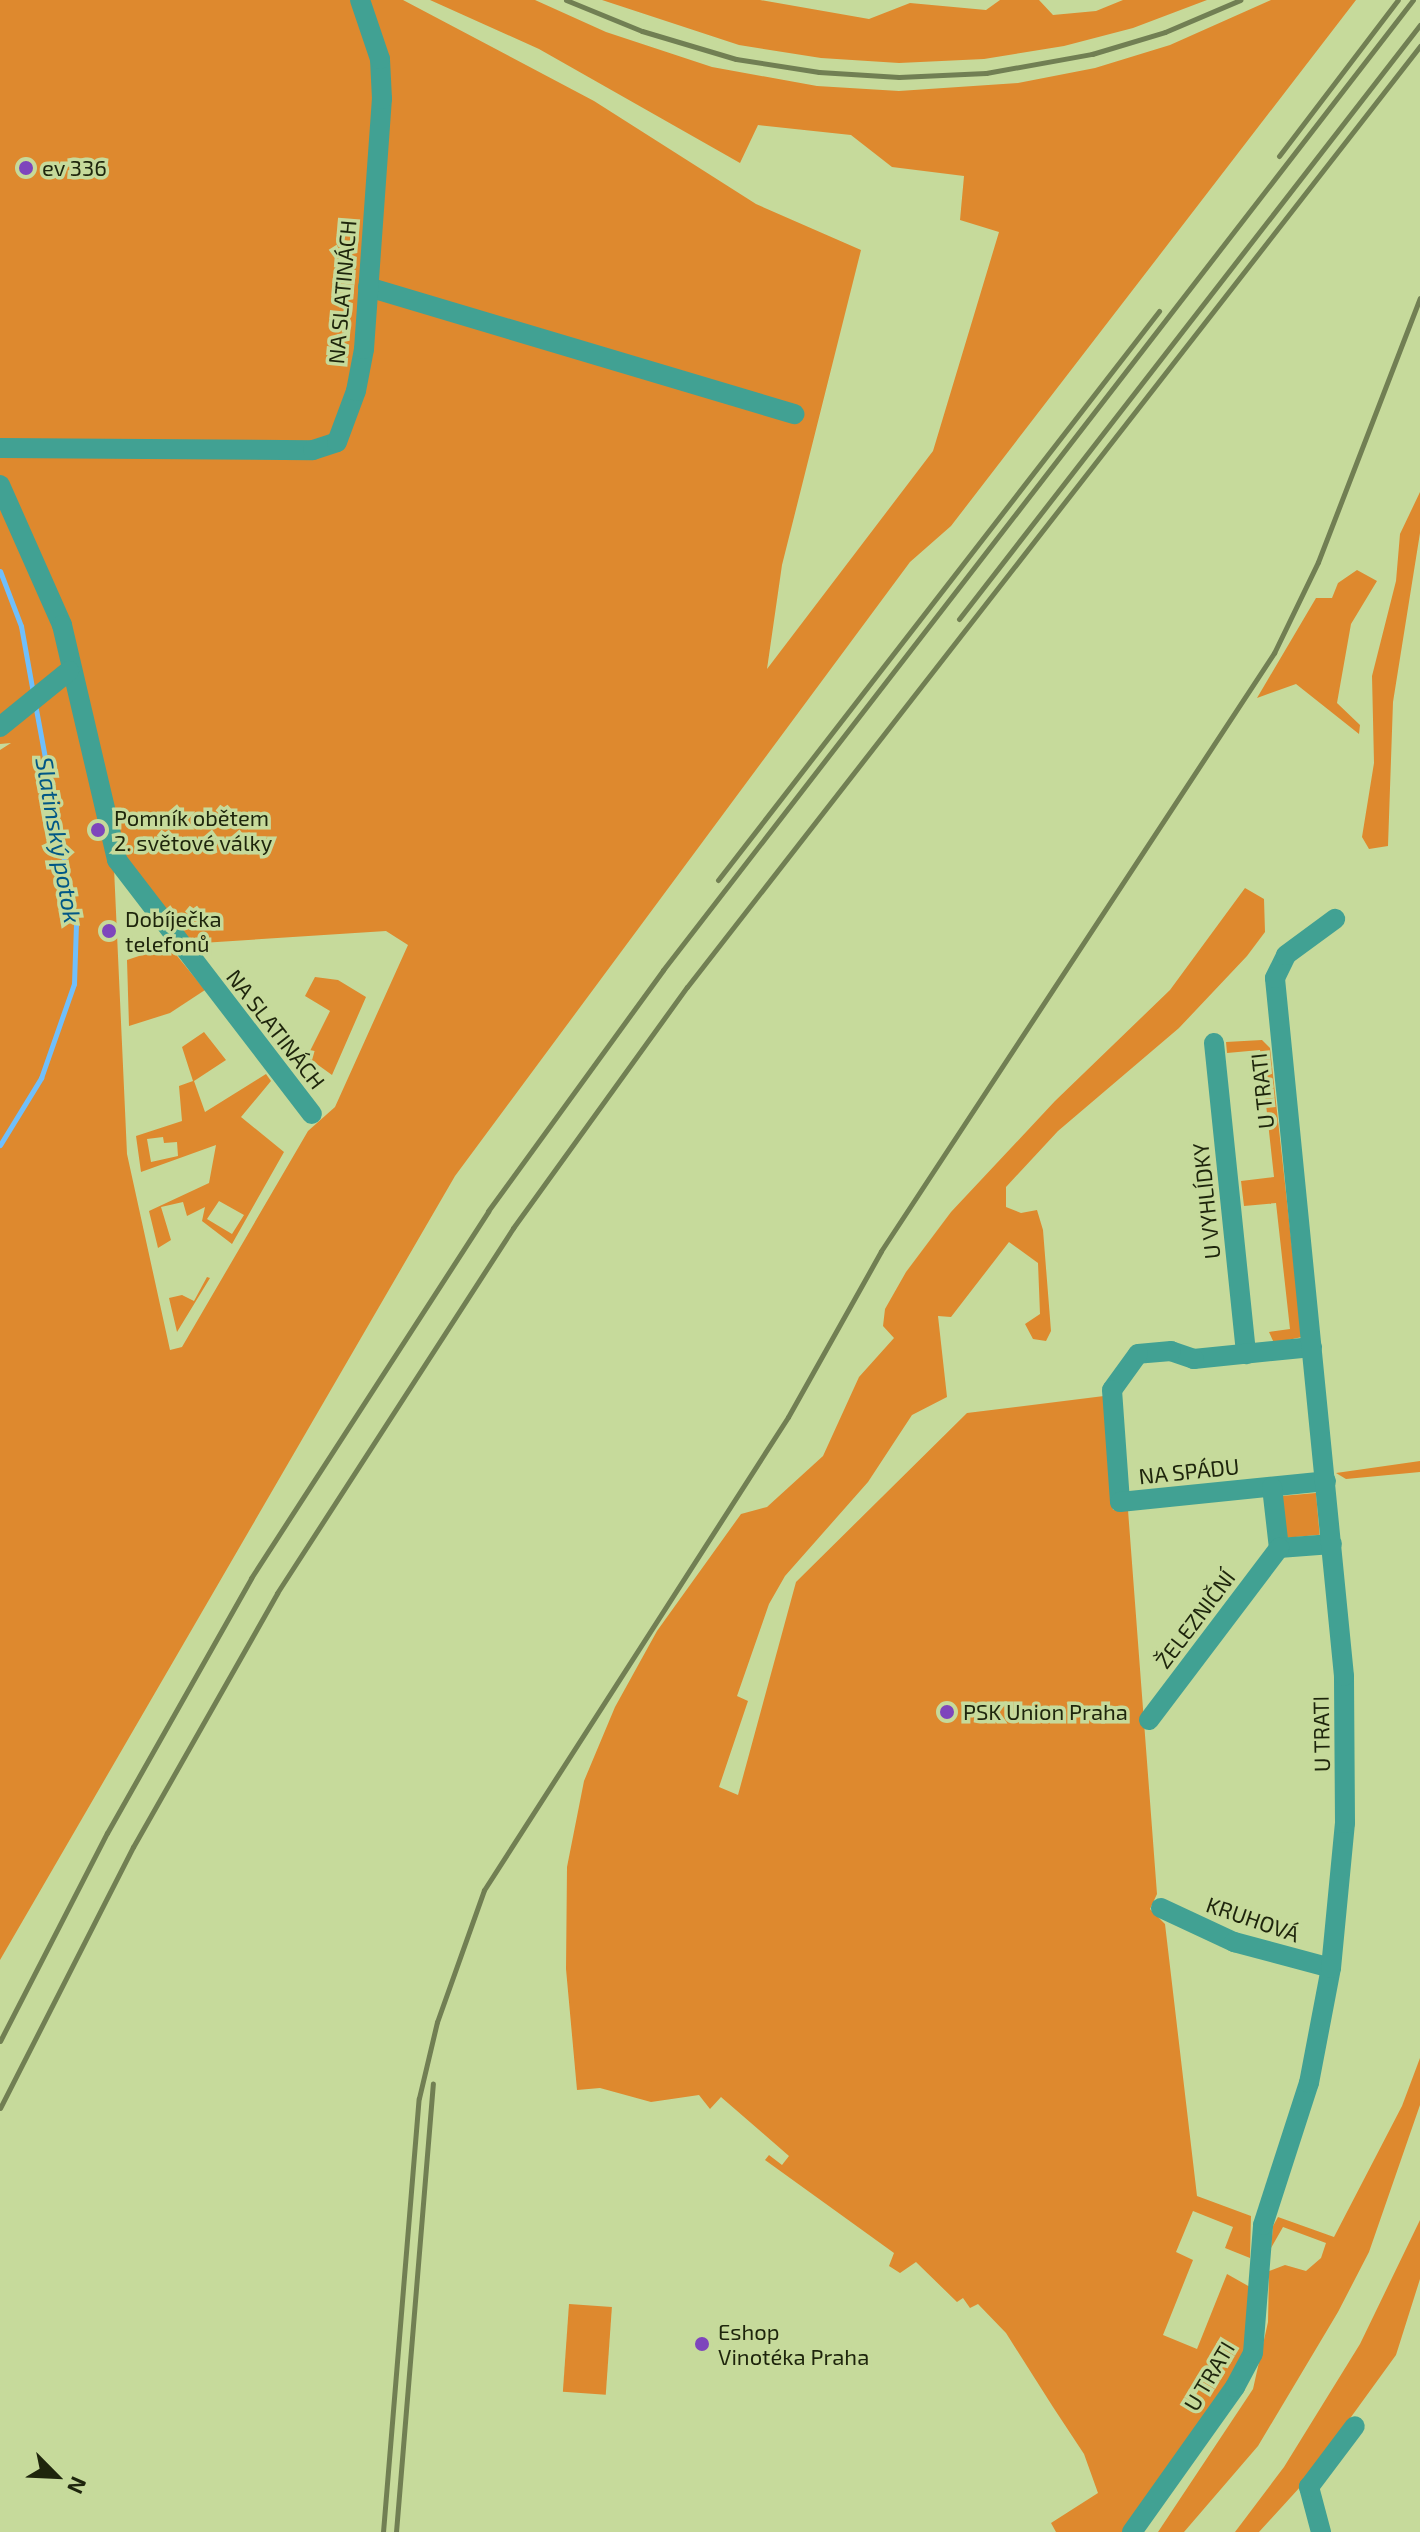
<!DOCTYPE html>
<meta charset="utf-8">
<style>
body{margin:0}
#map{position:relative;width:1420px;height:2532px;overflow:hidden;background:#c6da9b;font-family:"Exo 2",sans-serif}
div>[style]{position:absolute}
.green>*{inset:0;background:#de892e;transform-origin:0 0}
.stream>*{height:5px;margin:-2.5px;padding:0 2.5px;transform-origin:2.5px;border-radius:2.5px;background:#70bffb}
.street>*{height:20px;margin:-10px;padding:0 10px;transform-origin:10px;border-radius:10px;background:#41a193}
.rail>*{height:5px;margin:-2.5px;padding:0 2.5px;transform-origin:2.5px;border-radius:2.5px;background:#717f53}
.dots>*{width:22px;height:22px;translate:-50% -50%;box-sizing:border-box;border:4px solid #c6da9b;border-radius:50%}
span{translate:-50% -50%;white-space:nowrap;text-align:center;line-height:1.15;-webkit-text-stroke:7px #c6da9b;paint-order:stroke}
.poi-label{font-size:22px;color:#1e250c}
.left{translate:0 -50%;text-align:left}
.street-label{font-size:22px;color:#1e250c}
.water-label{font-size:24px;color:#015786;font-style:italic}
.north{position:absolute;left:16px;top:2436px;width:80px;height:80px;-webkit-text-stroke:6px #c6da9b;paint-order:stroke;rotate:114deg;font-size:22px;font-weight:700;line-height:32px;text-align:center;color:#1e250c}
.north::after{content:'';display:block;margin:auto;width:28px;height:36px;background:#1e250c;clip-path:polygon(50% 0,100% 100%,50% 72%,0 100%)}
</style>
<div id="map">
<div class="green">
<i style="clip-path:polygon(evenodd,0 0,403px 0,594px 101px,756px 204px,861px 250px,782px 565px,767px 669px,933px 451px,999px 232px,960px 220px,964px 176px,892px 167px,851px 135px,758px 125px,740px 163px,539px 49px,430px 0,535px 0,606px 32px,712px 67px,817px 86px,899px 91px,1018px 83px,1095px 68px,1170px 45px,1271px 0,1356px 0,951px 526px,910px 562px,455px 1176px,0 1960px,0 750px,11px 743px,0 744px,0 0,114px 868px,186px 944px,386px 931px,408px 945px,335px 1107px,308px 1131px,182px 1347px,170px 1350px,127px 1154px,114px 868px)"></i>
<i style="clip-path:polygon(602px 0,760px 0,869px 19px,910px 3px,986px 10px,1000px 0,1039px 0,1053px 15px,1096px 11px,1123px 0,1207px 0,1133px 28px,1064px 46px,984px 59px,899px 63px,821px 58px,739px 45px)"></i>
<i style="clip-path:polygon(1420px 492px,1420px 533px,1393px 702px,1388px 846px,1369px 849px,1362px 837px,1374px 763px,1372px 676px,1396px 581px,1400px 534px)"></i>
<i style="clip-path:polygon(1357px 570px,1377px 581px,1351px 624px,1337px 703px,1360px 725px,1359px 734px,1296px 684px,1257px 698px,1316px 598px,1332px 598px,1338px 583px)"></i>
<i style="clip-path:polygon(1245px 888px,1264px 899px,1265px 932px,1247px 956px,1179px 1028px,1058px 1131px,1006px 1187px,1006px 1207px,1021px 1213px,1037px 1210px,1043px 1230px,1051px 1331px,1046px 1341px,1033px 1339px,1025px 1324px,1040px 1314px,1038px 1263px,1009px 1242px,951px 1317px,938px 1316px,947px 1397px,912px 1415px,868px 1482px,785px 1576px,769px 1604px,737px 1696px,748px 1701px,719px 1787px,738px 1795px,796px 1582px,967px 1413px,1104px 1396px,1113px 1510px,1128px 1510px,1157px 1894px,1150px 1909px,1165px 1924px,1197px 2196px,1251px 2216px,1250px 2258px,1225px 2248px,1233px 2227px,1193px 2211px,1176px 2252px,1193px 2260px,1163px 2335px,1197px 2349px,1227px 2274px,1250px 2287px,1247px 2344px,1236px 2374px,1123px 2532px,1056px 2532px,1051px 2523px,1098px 2493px,1084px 2454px,1053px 2407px,1006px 2333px,978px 2304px,970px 2308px,963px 2298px,957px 2302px,916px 2262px,900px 2273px,889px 2266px,894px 2253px,765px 2160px,769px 2155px,782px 2165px,789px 2156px,721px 2097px,710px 2109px,699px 2095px,651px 2102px,600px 2088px,577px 2090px,566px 1969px,567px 1867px,584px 1781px,615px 1707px,657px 1631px,741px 1514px,767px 1507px,823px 1456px,859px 1377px,894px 1338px,883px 1326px,885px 1309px,906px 1272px,951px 1212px,1055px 1101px,1170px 990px)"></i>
<i style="clip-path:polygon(169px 946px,205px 990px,170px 1013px,129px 1026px,127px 960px)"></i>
<i style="clip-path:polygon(315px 977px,338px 980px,366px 997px,332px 1075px,307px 1057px,330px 1011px,305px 996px)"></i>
<i style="clip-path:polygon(evenodd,204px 1032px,226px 1060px,194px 1081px,205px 1112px,266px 1074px,271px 1081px,241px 1117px,284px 1152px,232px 1244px,202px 1221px,205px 1207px,187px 1216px,183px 1202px,161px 1207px,171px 1240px,158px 1248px,149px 1211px,209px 1183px,216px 1145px,141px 1172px,136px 1136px,182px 1121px,179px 1086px,193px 1081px,182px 1047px,204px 1032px,163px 1137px,164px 1143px,177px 1142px,178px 1156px,151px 1162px,147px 1139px,163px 1137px,204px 1032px,219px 1201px,244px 1215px,232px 1234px,207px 1219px,219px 1201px)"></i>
<i style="clip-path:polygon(1262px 1040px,1270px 1048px,1302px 1337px,1274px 1343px,1269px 1332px,1290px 1329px,1276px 1203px,1244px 1206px,1241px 1181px,1274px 1177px,1260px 1050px,1227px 1053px,1226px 1042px)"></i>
<i style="clip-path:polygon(207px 1277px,210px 1278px,177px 1332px,169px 1298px,182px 1295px,194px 1301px)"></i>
<i style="clip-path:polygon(1420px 1461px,1420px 1472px,1346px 1479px,1336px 1473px)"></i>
<i style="left:1316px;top:1493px;width:42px;height:35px;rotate:85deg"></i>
<i style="clip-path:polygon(1420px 2058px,1420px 2105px,1369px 2252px,1338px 2312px,1258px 2446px,1184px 2532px,1158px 2532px,1253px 2389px,1268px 2322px,1269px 2271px,1285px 2265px,1306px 2271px,1321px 2258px,1326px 2243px,1283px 2227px,1271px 2248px,1273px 2226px,1278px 2217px,1334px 2237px,1402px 2106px)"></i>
<i style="clip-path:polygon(1420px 2220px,1420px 2279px,1396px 2355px,1301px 2486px,1259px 2532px,1235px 2532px,1284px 2467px,1360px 2344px)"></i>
<i style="left:569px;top:2304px;width:43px;height:88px;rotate:4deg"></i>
</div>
<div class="stream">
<i style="left:0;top:571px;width:59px;rotate:69.1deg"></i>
<i style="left:21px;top:626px;width:68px;rotate:79.8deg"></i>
<i style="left:0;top:1145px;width:79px;rotate:-58.5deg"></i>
<i style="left:41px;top:1078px;width:100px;rotate:-70.7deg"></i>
<i style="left:74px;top:984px;width:59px;rotate:-88.1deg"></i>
<i style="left:76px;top:925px;width:226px;rotate:-100.5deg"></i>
</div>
<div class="street">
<i style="left:368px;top:287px;width:445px;rotate:16.6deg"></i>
<i style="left:0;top:448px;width:313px;rotate:0.4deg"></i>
<i style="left:313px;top:450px;width:25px;rotate:-18deg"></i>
<i style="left:337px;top:442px;width:54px;rotate:-69.6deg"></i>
<i style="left:356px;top:391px;width:43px;rotate:-79.2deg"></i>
<i style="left:364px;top:349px;width:251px;rotate:-85.9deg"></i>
<i style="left:382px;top:99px;width:40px;rotate:-92.9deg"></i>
<i style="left:380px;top:59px;width:62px;rotate:-108.7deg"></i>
<i style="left:0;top:485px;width:153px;rotate:66.1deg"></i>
<i style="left:62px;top:625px;width:241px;rotate:76.8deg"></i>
<i style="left:117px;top:860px;width:320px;rotate:52.5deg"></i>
<i style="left:0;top:727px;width:89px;rotate:-39.1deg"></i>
<i style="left:1214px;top:1043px;width:313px;rotate:84.1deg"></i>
<i style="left:1312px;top:1347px;width:119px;rotate:174.2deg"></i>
<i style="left:1194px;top:1359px;width:24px;rotate:-161deg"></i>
<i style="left:1171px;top:1351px;width:33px;rotate:175deg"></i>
<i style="left:1138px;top:1354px;width:44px;rotate:125.8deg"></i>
<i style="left:1112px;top:1390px;width:112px;rotate:85.9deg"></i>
<i style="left:1120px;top:1502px;width:207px;rotate:-5.8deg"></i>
<i style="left:1272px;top:1487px;width:61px;rotate:83.5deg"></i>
<i style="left:1279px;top:1548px;width:53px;rotate:-4.3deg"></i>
<i style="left:1149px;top:1720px;width:216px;rotate:-52.9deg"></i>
<i style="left:1161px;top:1908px;width:81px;rotate:25deg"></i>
<i style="left:1234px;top:1942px;width:100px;rotate:15deg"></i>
<i style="left:1132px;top:2532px;width:178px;rotate:-54.6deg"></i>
<i style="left:1235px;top:2387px;width:38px;rotate:-62deg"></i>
<i style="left:1253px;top:2353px;width:128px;rotate:-85.5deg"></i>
<i style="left:1263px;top:2225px;width:149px;rotate:-72.1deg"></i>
<i style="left:1309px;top:2083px;width:117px;rotate:-79.2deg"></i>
<i style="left:1331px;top:1968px;width:146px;rotate:-84.5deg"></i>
<i style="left:1345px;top:1823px;width:147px;rotate:-90.4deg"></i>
<i style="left:1344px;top:1676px;width:701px;rotate:-95.65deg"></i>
<i style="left:1275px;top:978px;width:25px;rotate:-64deg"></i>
<i style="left:1286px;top:955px;width:61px;rotate:-36.3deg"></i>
<i style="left:1321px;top:2532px;width:47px;rotate:-104.9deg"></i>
<i style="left:1309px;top:2487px;width:76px;rotate:-53deg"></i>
</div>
<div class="rail">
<i style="left:566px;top:0;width:82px;rotate:22.2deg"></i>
<i style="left:642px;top:31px;width:98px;rotate:16.6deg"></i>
<i style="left:736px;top:59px;width:84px;rotate:8.9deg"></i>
<i style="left:819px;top:72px;width:80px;rotate:3.6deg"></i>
<i style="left:899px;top:77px;width:87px;rotate:-2.6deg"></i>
<i style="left:986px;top:73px;width:108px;rotate:-10.2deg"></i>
<i style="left:1092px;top:54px;width:76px;rotate:-16.8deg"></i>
<i style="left:1165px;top:32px;width:82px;rotate:-23.1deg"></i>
<i style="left:1279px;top:156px;width:196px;rotate:-52.7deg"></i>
<i style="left:959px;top:619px;width:752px;rotate:-52.19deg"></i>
<i style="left:718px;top:880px;width:720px;rotate:-52.22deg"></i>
<i style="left:0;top:2041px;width:234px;rotate:-62.8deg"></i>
<i style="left:107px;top:1833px;width:293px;rotate:-60.5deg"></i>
<i style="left:251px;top:1578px;width:437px;rotate:-57.1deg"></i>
<i style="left:488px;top:1211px;width:298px;rotate:-54deg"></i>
<i style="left:663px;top:970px;width:1226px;rotate:-52.29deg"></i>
<i style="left:0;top:2108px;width:293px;rotate:-63deg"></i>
<i style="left:133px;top:1847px;width:292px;rotate:-60.4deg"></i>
<i style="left:277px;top:1593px;width:435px;rotate:-57.1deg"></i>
<i style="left:513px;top:1228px;width:297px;rotate:-54.2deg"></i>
<i style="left:687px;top:987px;width:1193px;rotate:-52.08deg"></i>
<i style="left:383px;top:2532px;width:435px;rotate:-85.3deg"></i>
<i style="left:419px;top:2098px;width:78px;rotate:-76.7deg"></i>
<i style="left:437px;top:2022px;width:140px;rotate:-70.4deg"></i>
<i style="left:484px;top:1890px;width:562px;rotate:-57.27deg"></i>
<i style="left:788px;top:1417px;width:190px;rotate:-60.7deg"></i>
<i style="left:881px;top:1251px;width:716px;rotate:-56.69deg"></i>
<i style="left:1274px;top:653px;width:101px;rotate:-64.2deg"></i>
<i style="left:1318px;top:562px;width:283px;rotate:-68.9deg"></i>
<i style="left:396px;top:2532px;width:450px;rotate:-85.3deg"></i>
</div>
<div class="dots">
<i style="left:26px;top:168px;background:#7e45bc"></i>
<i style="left:98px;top:830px;background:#7e45bc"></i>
<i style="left:109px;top:931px;background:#7e45bc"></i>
<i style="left:947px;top:1712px;background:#7e45bc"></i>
<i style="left:702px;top:2344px;background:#7e45bc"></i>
</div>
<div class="poi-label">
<span class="left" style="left:42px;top:168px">ev 336</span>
<span class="left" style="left:114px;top:830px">Pomník obětem<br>2. světové války</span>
<span class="left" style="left:125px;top:931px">Dobíječka<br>telefonů</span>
<span class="left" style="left:963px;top:1712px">PSK Union Praha</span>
<span class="left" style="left:718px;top:2344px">Eshop<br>Vinotéka Praha</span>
</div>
<div class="street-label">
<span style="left:342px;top:292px;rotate:-85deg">NA SLATINÁCH</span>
<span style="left:276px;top:1029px;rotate:52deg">NA SLATINÁCH</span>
<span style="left:1262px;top:1091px;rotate:-96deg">U TRATI</span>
<span style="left:1206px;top:1201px;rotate:-96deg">U VYHLÍDKY</span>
<span style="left:1189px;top:1471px;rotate:-6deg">NA SPÁDU</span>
<span style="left:1195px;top:1619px;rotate:-53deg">ŽELEZNIČNÍ</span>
<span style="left:1321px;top:1734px;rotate:-91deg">U TRATI</span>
<span style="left:1253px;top:1919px;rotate:19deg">KRUHOVÁ</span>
<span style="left:1209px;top:2376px;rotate:-59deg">U TRATI</span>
</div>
<div class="water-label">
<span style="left:59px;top:840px;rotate:80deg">Slatinský potok</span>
</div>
<div class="north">N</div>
</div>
